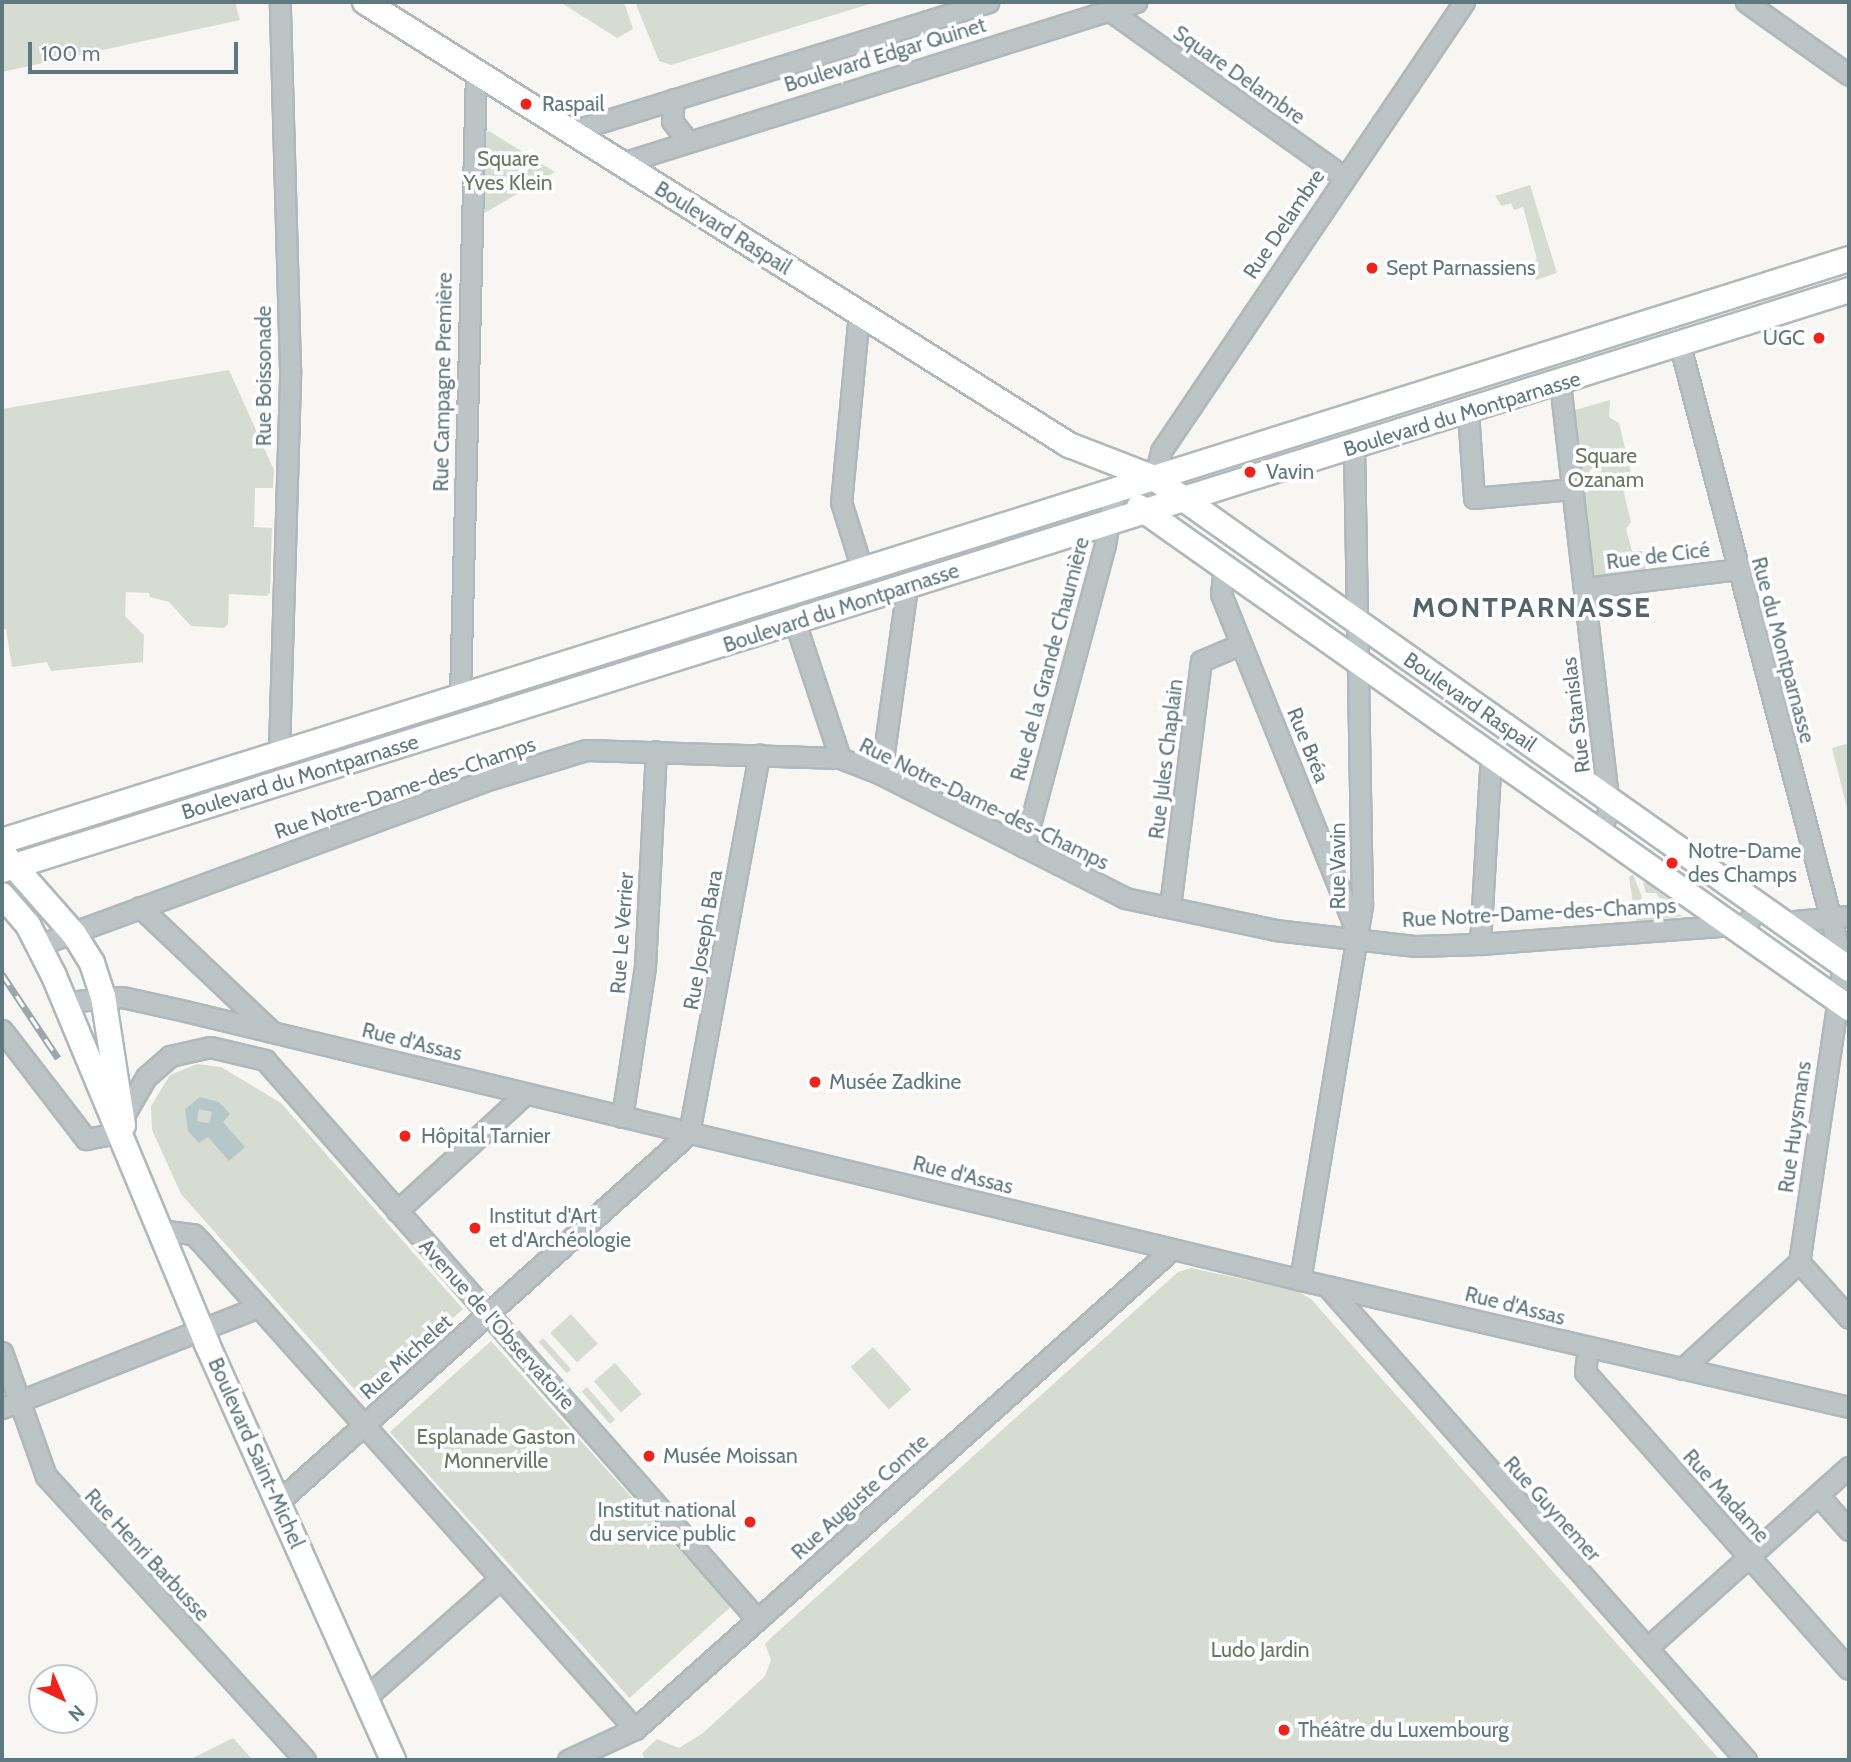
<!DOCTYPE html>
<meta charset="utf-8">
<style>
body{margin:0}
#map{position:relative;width:1851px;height:1762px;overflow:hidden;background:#f7f6f3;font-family:Cabin,sans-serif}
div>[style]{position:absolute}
.green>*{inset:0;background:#d7dcd2;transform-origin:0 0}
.water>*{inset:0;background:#b5c7c9}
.roads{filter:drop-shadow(2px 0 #b0b8ba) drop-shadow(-2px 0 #b0b8ba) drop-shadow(0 2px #b0b8ba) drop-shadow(0 -2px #b0b8ba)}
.minor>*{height:19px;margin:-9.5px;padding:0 9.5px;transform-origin:9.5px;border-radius:9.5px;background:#bcc4c6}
.major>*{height:24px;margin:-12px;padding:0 12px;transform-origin:12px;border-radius:12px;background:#fff}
.rail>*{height:7px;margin-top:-3.5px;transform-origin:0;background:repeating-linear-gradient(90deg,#fff 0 13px,#9ca7ab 0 26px);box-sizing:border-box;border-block:2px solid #9ca7ab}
.dots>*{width:19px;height:19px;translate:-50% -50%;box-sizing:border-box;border:4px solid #fff;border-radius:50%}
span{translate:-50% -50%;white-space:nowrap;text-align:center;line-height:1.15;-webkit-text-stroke:7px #fff;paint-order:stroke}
.street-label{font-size:21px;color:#5f7980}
.poi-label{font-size:21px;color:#5f7980}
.left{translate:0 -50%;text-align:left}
.right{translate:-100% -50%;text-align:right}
.park-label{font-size:21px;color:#68785f}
.district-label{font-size:28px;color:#52656b;font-weight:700;letter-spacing:2px}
.frame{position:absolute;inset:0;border:4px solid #5f7980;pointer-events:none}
.north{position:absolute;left:28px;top:1664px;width:70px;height:70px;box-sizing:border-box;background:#fff;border:2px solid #bfc9cc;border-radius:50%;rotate:136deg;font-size:19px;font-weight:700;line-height:28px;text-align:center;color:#5f7980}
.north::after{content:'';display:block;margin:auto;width:24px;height:32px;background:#f0231a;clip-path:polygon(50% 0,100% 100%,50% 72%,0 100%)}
.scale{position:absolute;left:28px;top:42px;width:210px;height:32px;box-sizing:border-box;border:4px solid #5f7980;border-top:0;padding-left:9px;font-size:21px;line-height:24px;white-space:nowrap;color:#5f7980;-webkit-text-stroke:5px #fff;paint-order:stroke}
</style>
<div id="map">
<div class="green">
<i style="clip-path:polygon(2px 2px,235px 2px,240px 20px,2px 72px)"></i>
<i style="clip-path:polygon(560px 2px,624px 2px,633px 29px,617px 38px)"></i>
<i style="clip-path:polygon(635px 2px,876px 2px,671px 65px,659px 61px)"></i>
<i style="clip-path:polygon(489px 131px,555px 172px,481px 215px,484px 133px)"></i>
<i style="clip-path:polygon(1530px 185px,1557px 273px,1536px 280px,1530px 264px,1537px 259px,1523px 207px,1514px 210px,1511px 203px,1502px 206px,1495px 196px)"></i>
<i style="clip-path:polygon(229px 370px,274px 470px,273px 488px,255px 488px,254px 527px,272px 528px,270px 593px,266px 596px,229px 594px,228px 624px,224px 628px,191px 626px,169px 602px,150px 597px,149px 593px,126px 592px,125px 616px,144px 635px,143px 662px,51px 671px,47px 662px,12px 667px,6px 629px,2px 630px,2px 409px)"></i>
<i style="clip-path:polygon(1610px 400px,1609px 417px,1619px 423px,1632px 477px,1622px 485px,1631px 522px,1626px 529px,1632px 551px,1642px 551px,1646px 570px,1598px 576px,1594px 574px,1575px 410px)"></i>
<i style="clip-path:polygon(1849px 743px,1849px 816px,1832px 748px)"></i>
<i style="clip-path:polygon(1633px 874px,1642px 897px,1634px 910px,1629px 877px)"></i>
<i style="clip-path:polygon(1643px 883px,1647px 883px,1678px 907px,1664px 904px,1656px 893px,1646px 893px)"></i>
<i style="clip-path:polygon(1641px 909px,1650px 915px,1662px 909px,1683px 916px,1635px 922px)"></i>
<i style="clip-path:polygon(197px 1064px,221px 1067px,281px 1103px,463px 1309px,363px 1399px,181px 1194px,152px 1130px,151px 1106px,170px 1075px)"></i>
<i style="clip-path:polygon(1191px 1268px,1297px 1291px,1311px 1299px,1720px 1760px,645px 1760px,642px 1753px,657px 1739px,679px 1748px,703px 1733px,765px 1676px,771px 1660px,765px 1644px,773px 1636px,1178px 1272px)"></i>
<i style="left:571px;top:1314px;width:40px;height:28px;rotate:48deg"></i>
<i style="left:543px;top:1338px;width:42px;height:6px;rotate:48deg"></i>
<i style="left:491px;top:1341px;width:358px;height:136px;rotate:48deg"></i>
<i style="left:873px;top:1347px;width:57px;height:30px;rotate:48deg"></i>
<i style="left:615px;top:1363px;width:41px;height:28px;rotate:49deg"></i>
<i style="left:587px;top:1387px;width:43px;height:7px;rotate:49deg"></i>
<i style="clip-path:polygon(233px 1738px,253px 1760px,189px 1760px)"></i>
</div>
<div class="water">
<i style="clip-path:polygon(evenodd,200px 1097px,219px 1102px,230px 1114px,223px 1122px,245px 1147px,229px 1161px,208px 1137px,199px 1143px,188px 1131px,185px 1109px,200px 1097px,199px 1109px,212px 1112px,209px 1123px,197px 1121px,199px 1109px)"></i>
</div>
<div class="roads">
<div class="minor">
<i style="left:1746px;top:2px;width:126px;rotate:35.3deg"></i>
<i style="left:1109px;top:10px;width:287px;rotate:35.4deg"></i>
<i style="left:674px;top:99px;width:22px;rotate:95deg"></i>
<i style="left:672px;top:121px;width:24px;rotate:52deg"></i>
<i style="left:572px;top:131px;width:436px;rotate:-17.2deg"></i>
<i style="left:622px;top:163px;width:539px;rotate:-17.39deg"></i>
<i style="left:859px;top:313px;width:190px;rotate:95.4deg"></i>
<i style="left:841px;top:502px;width:70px;rotate:72.6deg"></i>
<i style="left:1680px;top:346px;width:640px;rotate:75.25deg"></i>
<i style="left:1843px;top:965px;width:300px;rotate:98.4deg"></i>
<i style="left:1560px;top:383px;width:418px;rotate:83.4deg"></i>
<i style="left:1608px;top:798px;width:14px;rotate:90deg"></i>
<i style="left:1608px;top:812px;width:21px;rotate:113deg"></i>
<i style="left:1468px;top:412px;width:86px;rotate:86deg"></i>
<i style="left:1474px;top:498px;width:98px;rotate:-5.2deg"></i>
<i style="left:1154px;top:478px;width:28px;rotate:-75deg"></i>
<i style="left:1161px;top:451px;width:542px;rotate:-55.99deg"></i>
<i style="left:1224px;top:566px;width:28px;rotate:96deg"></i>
<i style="left:1221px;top:594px;width:359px;rotate:68.1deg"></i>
<i style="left:1584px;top:588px;width:156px;rotate:-7deg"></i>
<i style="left:795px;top:622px;width:143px;rotate:71.7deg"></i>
<i style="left:460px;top:694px;width:623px;rotate:-88.53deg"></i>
<i style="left:279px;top:750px;width:381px;rotate:-88.3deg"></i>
<i style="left:290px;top:369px;width:367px;rotate:-91.6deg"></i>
<i style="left:881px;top:774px;width:190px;rotate:-82.1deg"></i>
<i style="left:1024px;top:847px;width:313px;rotate:-75deg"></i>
<i style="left:1105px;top:545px;width:56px;rotate:-80.7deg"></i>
<i style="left:1170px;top:906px;width:247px;rotate:-82.8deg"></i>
<i style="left:1201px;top:661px;width:43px;rotate:-23deg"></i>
<i style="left:140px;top:907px;width:182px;rotate:43.4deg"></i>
<i style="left:1784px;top:922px;width:65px;rotate:-5.3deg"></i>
<i style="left:1480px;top:944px;width:191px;rotate:-86.7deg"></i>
<i style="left:39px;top:945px;width:482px;rotate:-20.2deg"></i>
<i style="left:491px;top:779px;width:99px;rotate:-17deg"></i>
<i style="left:586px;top:750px;width:254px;rotate:1.8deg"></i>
<i style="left:840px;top:758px;width:44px;rotate:21.3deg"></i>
<i style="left:881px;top:774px;width:274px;rotate:26.9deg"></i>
<i style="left:1125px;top:898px;width:153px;rotate:12deg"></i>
<i style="left:1275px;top:930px;width:142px;rotate:6.5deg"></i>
<i style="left:1416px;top:946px;width:64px;rotate:-1.8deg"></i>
<i style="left:1480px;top:944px;width:267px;rotate:-4.3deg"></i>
<i style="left:1746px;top:924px;width:23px;rotate:-52deg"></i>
<i style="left:66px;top:1002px;width:56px;rotate:-5.1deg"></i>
<i style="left:122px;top:997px;width:65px;rotate:12.5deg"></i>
<i style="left:185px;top:1011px;width:1161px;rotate:13.55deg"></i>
<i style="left:1314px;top:1283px;width:549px;rotate:13.05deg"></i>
<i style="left:2px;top:1030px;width:138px;rotate:52.4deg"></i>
<i style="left:86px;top:1139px;width:32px;rotate:-11deg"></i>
<i style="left:123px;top:1117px;width:46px;rotate:-60.1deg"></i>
<i style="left:146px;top:1077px;width:32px;rotate:-41deg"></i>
<i style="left:170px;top:1056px;width:41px;rotate:-12.7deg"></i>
<i style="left:210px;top:1047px;width:57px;rotate:13.3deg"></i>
<i style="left:265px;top:1060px;width:745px;rotate:48.65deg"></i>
<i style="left:622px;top:1117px;width:152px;rotate:-81.3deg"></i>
<i style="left:645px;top:967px;width:216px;rotate:-87.1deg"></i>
<i style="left:689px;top:1133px;width:385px;rotate:-79.5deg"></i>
<i style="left:397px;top:1211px;width:173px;rotate:-42.4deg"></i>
<i style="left:159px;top:1230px;width:34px;rotate:7deg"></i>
<i style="left:193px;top:1234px;width:10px;rotate:45deg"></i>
<i style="left:200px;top:1241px;width:654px;rotate:48.29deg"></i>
<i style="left:1799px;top:1262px;width:75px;rotate:48.2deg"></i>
<i style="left:1300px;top:1280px;width:381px;rotate:-80.6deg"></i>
<i style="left:1362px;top:904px;width:457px;rotate:-91deg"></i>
<i style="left:1327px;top:1286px;width:633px;rotate:48.52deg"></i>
<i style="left:1588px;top:1348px;width:24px;rotate:97deg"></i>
<i style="left:1585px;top:1372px;width:397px;rotate:48.4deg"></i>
<i style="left:2px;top:1352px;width:132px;rotate:70.5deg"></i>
<i style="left:46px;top:1476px;width:384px;rotate:47.6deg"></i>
<i style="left:1682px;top:1369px;width:159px;rotate:-42.4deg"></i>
<i style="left:2px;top:1408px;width:276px;rotate:-21.5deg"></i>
<i style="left:1818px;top:1495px;width:47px;rotate:48.5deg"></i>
<i style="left:279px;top:1501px;width:551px;rotate:-41.91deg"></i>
<i style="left:1647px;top:1648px;width:271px;rotate:-41.9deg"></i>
<i style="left:365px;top:1698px;width:180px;rotate:-41.4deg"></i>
<i style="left:568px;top:1760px;width:74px;rotate:-24.8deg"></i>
<i style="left:635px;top:1729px;width:720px;rotate:-41.79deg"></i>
</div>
<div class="major">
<i style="left:365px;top:2px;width:832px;rotate:32.18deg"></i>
<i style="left:1069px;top:445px;width:91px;rotate:21.2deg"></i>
<i style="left:1154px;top:478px;width:851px;rotate:35.24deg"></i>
<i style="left:1139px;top:507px;width:869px;rotate:35.21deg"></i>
<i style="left:2px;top:841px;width:1937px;rotate:-17.49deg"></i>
<i style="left:6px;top:857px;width:103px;rotate:48.6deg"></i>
<i style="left:74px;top:934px;width:34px;rotate:58deg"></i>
<i style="left:92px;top:963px;width:35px;rotate:72deg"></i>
<i style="left:103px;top:996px;width:131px;rotate:81.2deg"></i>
<i style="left:2px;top:870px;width:1936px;rotate:-17.43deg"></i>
<i style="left:2px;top:895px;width:40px;rotate:49deg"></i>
<i style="left:28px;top:925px;width:57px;rotate:63deg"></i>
<i style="left:54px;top:976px;width:399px;rotate:67.4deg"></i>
<i style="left:207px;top:1344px;width:456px;rotate:65.9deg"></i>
</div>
</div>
<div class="rail">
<i style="left:2px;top:974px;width:101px;rotate:56.3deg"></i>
</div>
<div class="dots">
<i style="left:526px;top:104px;background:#f0231a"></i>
<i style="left:1372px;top:268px;background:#f0231a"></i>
<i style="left:1819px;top:338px;background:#f0231a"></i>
<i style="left:1250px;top:472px;background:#f0231a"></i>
<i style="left:1672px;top:863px;background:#f0231a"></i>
<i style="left:815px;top:1082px;background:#f0231a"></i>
<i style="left:405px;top:1136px;background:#f0231a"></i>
<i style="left:475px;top:1228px;background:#f0231a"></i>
<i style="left:649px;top:1456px;background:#f0231a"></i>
<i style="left:750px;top:1522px;background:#f0231a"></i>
<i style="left:1284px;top:1730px;background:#f0231a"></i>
</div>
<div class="street-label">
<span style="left:885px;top:55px;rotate:-17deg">Boulevard Edgar Quinet</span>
<span style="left:1239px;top:75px;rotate:35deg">Square Delambre</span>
<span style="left:1284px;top:224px;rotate:-56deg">Rue Delambre</span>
<span style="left:723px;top:228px;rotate:32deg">Boulevard Raspail</span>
<span style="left:264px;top:376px;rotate:-90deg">Rue Boissonade</span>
<span style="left:443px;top:382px;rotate:-89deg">Rue Campagne Première</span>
<span style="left:1462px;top:414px;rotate:-17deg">Boulevard du Montparnasse</span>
<span style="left:1658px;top:556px;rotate:-7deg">Rue de Cicé</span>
<span style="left:841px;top:608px;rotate:-18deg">Boulevard du Montparnasse</span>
<span style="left:1783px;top:650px;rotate:75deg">Rue du Montparnasse</span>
<span style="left:1050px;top:659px;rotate:-75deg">Rue de la Grande Chaumière</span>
<span style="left:1470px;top:702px;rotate:35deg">Boulevard Raspail</span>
<span style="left:1576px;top:715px;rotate:-97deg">Rue Stanislas</span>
<span style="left:1308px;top:745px;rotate:68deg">Rue Bréa</span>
<span style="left:1166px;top:759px;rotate:-83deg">Rue Jules Chaplain</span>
<span style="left:300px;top:777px;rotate:-17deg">Boulevard du Montparnasse</span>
<span style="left:405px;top:788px;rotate:-19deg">Rue Notre-Dame-des-Champs</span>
<span style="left:984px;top:804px;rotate:26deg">Rue Notre-Dame-des-Champs</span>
<span style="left:1338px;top:866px;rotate:-90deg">Rue Vavin</span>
<span style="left:1539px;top:913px;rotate:-3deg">Rue Notre-Dame-des-Champs</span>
<span style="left:622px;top:933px;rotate:-86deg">Rue Le Verrier</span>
<span style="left:703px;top:940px;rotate:-80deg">Rue Joseph Bara</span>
<span style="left:412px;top:1042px;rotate:14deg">Rue d'Assas</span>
<span style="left:1795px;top:1127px;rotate:-82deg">Rue Huysmans</span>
<span style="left:963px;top:1175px;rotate:14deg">Rue d'Assas</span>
<span style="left:1515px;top:1306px;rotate:14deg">Rue d'Assas</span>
<span style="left:497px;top:1324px;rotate:48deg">Avenue de l'Observatoire</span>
<span style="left:406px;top:1357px;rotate:-42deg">Rue Michelet</span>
<span style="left:256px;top:1453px;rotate:66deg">Boulevard Saint-Michel</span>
<span style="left:1726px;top:1496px;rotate:48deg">Rue Madame</span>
<span style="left:860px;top:1497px;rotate:-42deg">Rue Auguste Comte</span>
<span style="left:1552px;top:1509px;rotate:48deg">Rue Guynemer</span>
<span style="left:147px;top:1555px;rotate:47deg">Rue Henri Barbusse</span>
</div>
<div class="poi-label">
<span class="left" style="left:542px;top:104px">Raspail</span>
<span class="left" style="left:1386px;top:268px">Sept Parnassiens</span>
<span class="right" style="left:1805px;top:338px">UGC</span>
<span class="left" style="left:1266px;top:472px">Vavin</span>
<span class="left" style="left:1688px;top:863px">Notre-Dame<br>des Champs</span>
<span class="left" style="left:829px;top:1082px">Musée Zadkine</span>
<span class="left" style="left:421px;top:1136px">Hôpital Tarnier</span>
<span class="left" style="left:489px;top:1228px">Institut d'Art<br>et d'Archéologie</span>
<span class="left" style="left:663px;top:1456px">Musée Moissan</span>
<span class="right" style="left:736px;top:1522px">Institut national<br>du service public</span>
<span class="left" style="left:1298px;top:1730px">Théâtre du Luxembourg</span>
</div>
<div class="park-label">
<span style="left:508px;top:171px">Square<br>Yves Klein</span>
<span style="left:1606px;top:468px">Square<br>Ozanam</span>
<span style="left:496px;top:1449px">Esplanade Gaston<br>Monnerville</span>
<span style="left:1260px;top:1650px">Ludo Jardin</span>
</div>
<div class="district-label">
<span style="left:1532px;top:607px">MONTPARNASSE</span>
</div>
<div class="frame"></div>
<div class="north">N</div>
<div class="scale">100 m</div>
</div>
